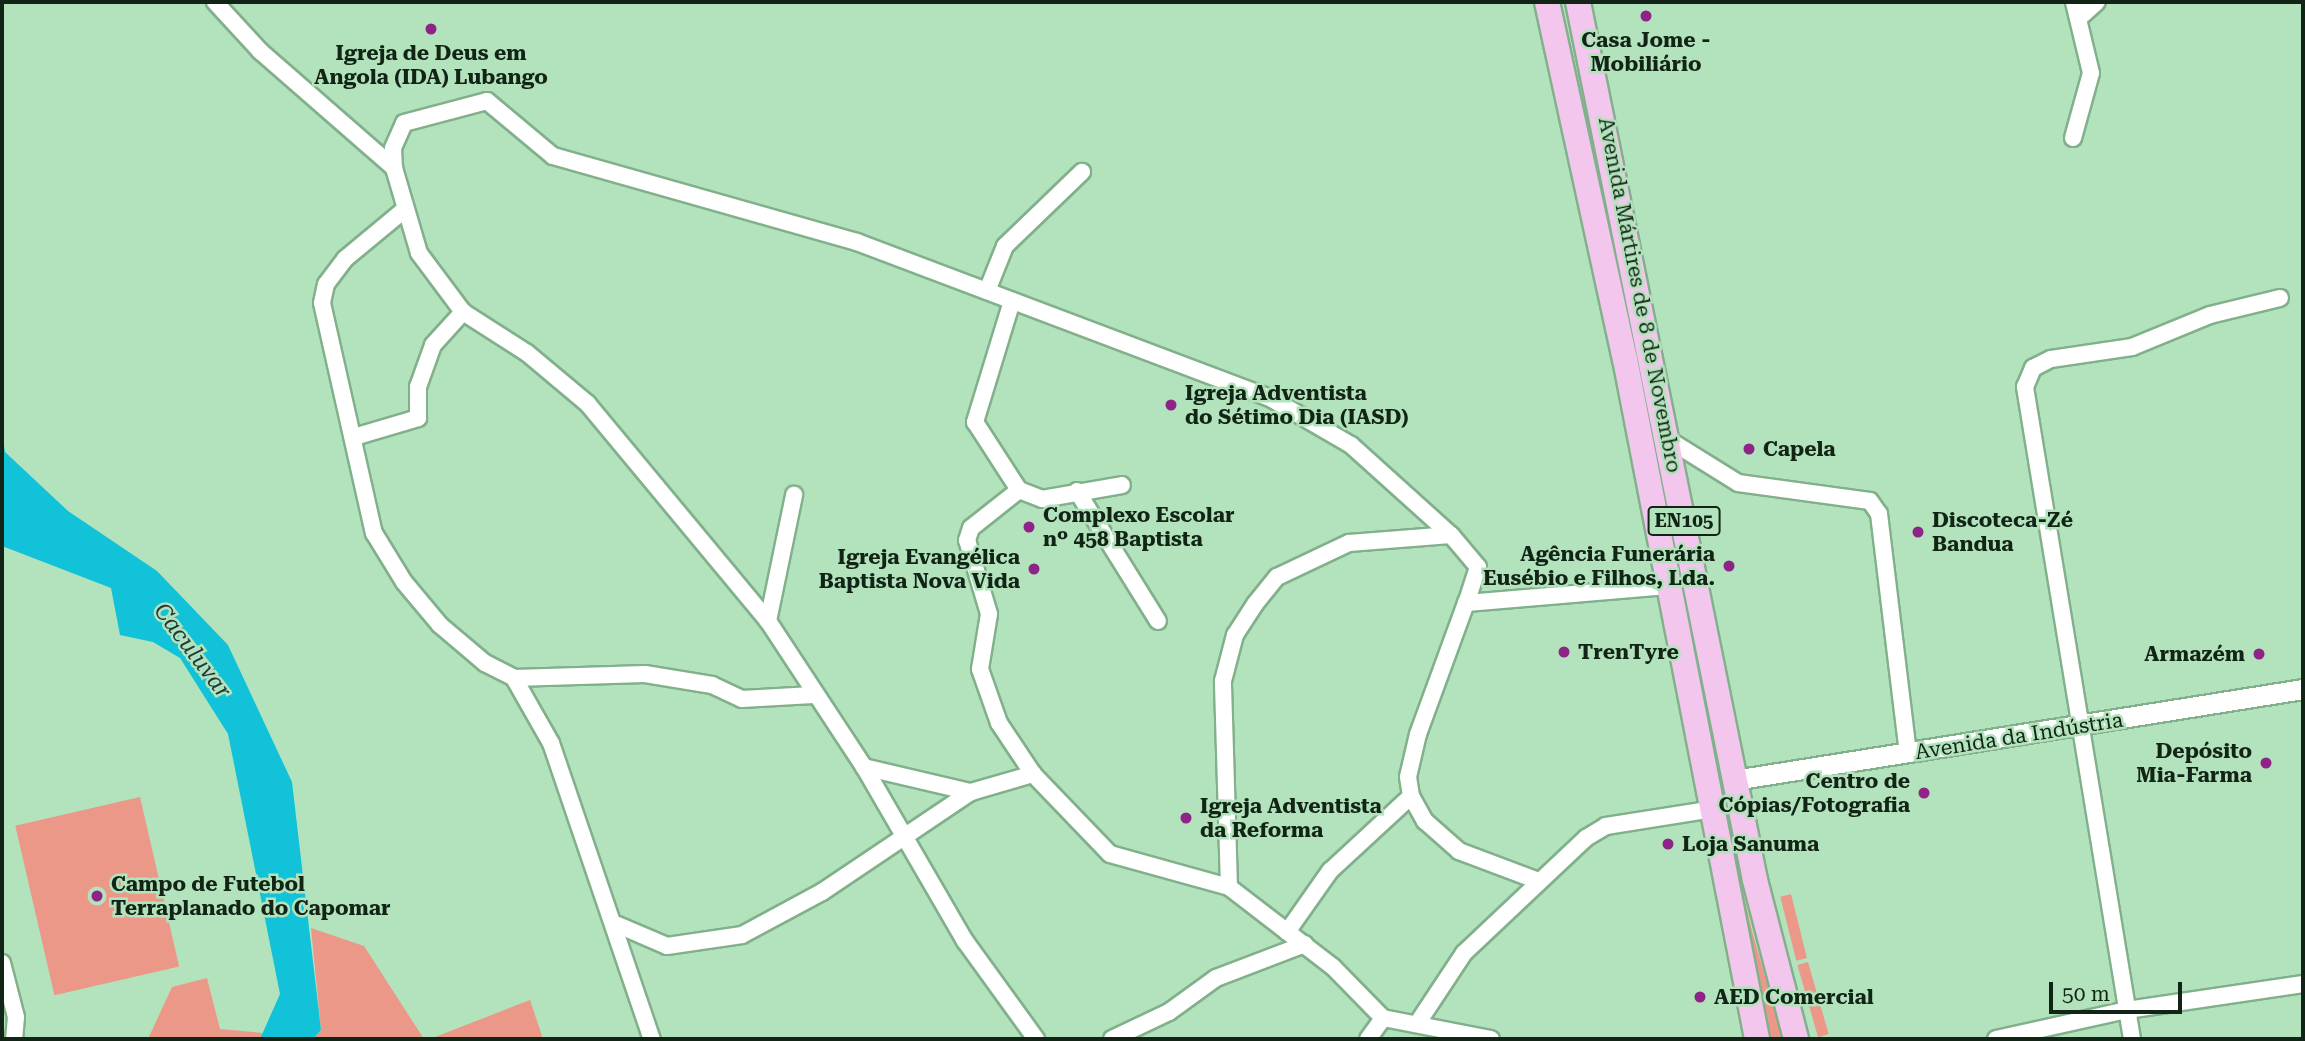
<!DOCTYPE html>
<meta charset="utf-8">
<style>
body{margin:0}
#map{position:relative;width:2305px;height:1041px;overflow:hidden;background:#b3e3bc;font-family:"Roboto Serif",serif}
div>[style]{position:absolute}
.green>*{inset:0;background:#eb9889;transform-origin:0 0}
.water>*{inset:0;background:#11c2d9}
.roads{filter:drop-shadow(2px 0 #81b08b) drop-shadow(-2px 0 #81b08b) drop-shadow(0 2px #81b08b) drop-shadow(0 -2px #81b08b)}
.minor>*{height:16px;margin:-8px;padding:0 8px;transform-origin:8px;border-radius:8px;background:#fff}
.tertiary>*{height:19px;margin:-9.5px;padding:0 9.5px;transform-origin:9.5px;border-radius:9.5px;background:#fff}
.primary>*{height:24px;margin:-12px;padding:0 12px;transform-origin:12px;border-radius:12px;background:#f2c6ed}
.dots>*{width:19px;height:19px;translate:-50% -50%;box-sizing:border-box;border:4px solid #b3e3bc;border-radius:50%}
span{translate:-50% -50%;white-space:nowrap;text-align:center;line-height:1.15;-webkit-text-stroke:5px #b3e3bc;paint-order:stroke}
.shield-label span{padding:2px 5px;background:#b3e3bc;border:2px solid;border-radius:5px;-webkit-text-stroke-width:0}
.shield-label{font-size:19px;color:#122416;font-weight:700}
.poi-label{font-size:21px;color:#122416;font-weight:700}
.left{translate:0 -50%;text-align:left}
.right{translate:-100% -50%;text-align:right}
.street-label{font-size:21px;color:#122416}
.water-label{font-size:23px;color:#1e373b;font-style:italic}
.frame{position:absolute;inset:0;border:4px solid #122416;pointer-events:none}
.scale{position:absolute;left:2049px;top:982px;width:133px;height:32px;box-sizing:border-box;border:4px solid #122416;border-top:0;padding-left:9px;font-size:21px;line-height:24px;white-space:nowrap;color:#122416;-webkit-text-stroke:5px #b3e3bc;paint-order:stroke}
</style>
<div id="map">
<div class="green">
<i style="left:140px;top:797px;width:174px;height:128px;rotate:77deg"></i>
<i style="clip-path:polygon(1735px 858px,1752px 931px,1783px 1039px,1770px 1039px)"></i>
<i style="left:1791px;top:894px;width:66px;height:11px;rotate:76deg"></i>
<i style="clip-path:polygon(311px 928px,364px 946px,424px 1039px,313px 1039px,321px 1030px)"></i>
<i style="left:1808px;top:962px;width:75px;height:11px;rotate:74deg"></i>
<i style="clip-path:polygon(207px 978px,220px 1029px,263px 1033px,260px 1039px,148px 1039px,172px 987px)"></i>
<i style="clip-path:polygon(530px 1000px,543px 1039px,430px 1039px)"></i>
</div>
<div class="water">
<i style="clip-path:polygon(2px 433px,5px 452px,68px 511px,157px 571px,228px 645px,292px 782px,321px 1030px,313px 1039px,260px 1039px,280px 994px,228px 734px,180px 658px,153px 642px,120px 635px,111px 588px,2px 546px)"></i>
</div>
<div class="roads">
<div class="minor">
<i style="left:215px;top:2px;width:67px;rotate:47.4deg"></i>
<i style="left:260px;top:51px;width:178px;rotate:41.1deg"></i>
<i style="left:2079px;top:18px;width:24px;rotate:-42deg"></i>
<i style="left:2073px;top:138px;width:67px;rotate:-74.5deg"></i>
<i style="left:2091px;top:73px;width:73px;rotate:-103.5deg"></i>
<i style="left:404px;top:210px;width:77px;rotate:140.3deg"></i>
<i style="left:345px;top:259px;width:31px;rotate:127deg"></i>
<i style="left:326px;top:284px;width:19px;rotate:102deg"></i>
<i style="left:322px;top:303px;width:236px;rotate:77.3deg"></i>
<i style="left:374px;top:533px;width:57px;rotate:58.5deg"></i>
<i style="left:404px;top:582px;width:56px;rotate:50.1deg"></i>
<i style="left:440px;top:625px;width:59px;rotate:40.2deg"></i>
<i style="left:485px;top:663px;width:33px;rotate:27deg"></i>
<i style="left:514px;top:678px;width:131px;rotate:-1.7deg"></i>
<i style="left:645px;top:674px;width:68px;rotate:9.3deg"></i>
<i style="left:712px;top:685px;width:33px;rotate:25deg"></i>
<i style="left:742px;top:699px;width:71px;rotate:-3.2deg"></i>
<i style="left:987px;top:291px;width:48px;rotate:-68.2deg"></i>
<i style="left:1005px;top:246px;width:107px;rotate:-43.9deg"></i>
<i style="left:1012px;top:301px;width:127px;rotate:107deg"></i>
<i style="left:975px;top:422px;width:81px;rotate:57.1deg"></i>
<i style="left:1019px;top:490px;width:61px;rotate:141.6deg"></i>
<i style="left:971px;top:528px;width:13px;rotate:108deg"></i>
<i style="left:967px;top:540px;width:77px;rotate:73.4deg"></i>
<i style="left:989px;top:614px;width:56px;rotate:99.3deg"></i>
<i style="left:980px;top:669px;width:57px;rotate:70.6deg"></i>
<i style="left:999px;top:723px;width:61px;rotate:56.3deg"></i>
<i style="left:354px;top:437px;width:67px;rotate:-16.5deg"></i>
<i style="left:418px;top:418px;width:31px;rotate:-90deg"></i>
<i style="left:418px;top:387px;width:45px;rotate:-70.3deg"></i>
<i style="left:433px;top:345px;width:45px;rotate:-47.7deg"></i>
<i style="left:1669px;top:440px;width:81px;rotate:31.9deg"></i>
<i style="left:1738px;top:483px;width:133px;rotate:7.8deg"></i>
<i style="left:1870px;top:501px;width:16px;rotate:55deg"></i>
<i style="left:1879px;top:514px;width:241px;rotate:83.1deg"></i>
<i style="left:1019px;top:490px;width:25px;rotate:21deg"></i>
<i style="left:1042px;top:499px;width:81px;rotate:-9.9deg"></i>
<i style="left:1077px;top:491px;width:153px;rotate:58.1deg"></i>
<i style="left:1466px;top:603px;width:140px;rotate:110.1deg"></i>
<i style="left:1418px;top:734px;width:44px;rotate:103.1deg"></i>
<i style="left:1408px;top:777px;width:19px;rotate:81deg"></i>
<i style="left:1411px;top:796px;width:29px;rotate:61deg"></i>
<i style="left:1425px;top:821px;width:45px;rotate:41.4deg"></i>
<i style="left:1459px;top:851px;width:82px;rotate:20.6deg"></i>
<i style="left:768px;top:621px;width:129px;rotate:-78.3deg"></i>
<i style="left:514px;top:678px;width:75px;rotate:60.4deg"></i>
<i style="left:551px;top:743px;width:313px;rotate:71.2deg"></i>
<i style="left:864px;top:767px;width:110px;rotate:13.2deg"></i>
<i style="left:1229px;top:887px;width:206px;rotate:-91.7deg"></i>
<i style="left:1223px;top:681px;width:48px;rotate:-75.4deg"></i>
<i style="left:1235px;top:635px;width:37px;rotate:-57deg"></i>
<i style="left:1255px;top:604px;width:35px;rotate:-51deg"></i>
<i style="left:1277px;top:577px;width:80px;rotate:-25.3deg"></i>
<i style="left:1349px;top:543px;width:102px;rotate:-4.5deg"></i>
<i style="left:618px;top:925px;width:53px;rotate:23.2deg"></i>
<i style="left:667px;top:946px;width:76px;rotate:-8.3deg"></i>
<i style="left:742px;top:935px;width:91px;rotate:-28.3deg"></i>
<i style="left:822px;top:892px;width:179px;rotate:-33.9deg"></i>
<i style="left:971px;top:792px;width:65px;rotate:-16.2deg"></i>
<i style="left:1033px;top:774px;width:111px;rotate:46.1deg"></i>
<i style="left:1110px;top:854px;width:123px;rotate:15.5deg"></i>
<i style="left:1229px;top:887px;width:131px;rotate:37.6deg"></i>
<i style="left:1333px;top:967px;width:71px;rotate:45.6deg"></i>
<i style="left:1383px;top:1018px;width:110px;rotate:11deg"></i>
<i style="left:1287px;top:932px;width:75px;rotate:-54.8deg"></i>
<i style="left:1330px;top:871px;width:110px;rotate:-42.8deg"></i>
<i style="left:2px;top:963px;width:56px;rotate:75.5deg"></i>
<i style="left:16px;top:1017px;width:22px;rotate:95deg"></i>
<i style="left:1417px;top:1024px;width:85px;rotate:-56.5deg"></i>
<i style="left:1464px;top:953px;width:168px;rotate:-43.3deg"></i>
<i style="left:1586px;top:838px;width:23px;rotate:-31deg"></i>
<i style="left:1606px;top:826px;width:108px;rotate:-9deg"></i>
<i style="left:1036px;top:1039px;width:121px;rotate:-125.9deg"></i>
<i style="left:965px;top:941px;width:201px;rotate:-120.1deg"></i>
<i style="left:864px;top:767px;width:175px;rotate:-123.3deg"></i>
<i style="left:768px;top:621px;width:282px;rotate:-129.7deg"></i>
<i style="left:588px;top:404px;width:80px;rotate:-140.1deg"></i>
<i style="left:527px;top:353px;width:76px;rotate:-147.4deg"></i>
<i style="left:463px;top:312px;width:74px;rotate:-126.7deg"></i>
<i style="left:419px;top:253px;width:89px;rotate:-106.4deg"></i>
<i style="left:394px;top:168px;width:20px;rotate:-93deg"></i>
<i style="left:393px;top:148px;width:27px;rotate:-66deg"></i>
<i style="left:404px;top:123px;width:86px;rotate:-14.8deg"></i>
<i style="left:487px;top:101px;width:86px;rotate:39.8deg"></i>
<i style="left:553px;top:156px;width:316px;rotate:15.8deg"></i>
<i style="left:857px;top:242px;width:444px;rotate:20.7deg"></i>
<i style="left:1272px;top:399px;width:91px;rotate:30.2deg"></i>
<i style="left:1351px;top:445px;width:135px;rotate:42deg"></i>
<i style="left:1451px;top:535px;width:42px;rotate:49.8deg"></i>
<i style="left:1478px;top:567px;width:38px;rotate:108deg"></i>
<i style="left:1466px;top:603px;width:203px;rotate:-4.8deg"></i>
<i style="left:1112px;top:1039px;width:63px;rotate:-25.3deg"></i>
<i style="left:1169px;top:1012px;width:58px;rotate:-35.9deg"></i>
<i style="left:1216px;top:978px;width:95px;rotate:-20.9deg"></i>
<i style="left:1368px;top:1039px;width:26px;rotate:-54deg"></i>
<i style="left:1996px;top:1039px;width:134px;rotate:-12.5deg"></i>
<i style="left:2127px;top:1010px;width:178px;rotate:-8.4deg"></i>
<i style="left:2132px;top:1039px;width:661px;rotate:-99.32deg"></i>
<i style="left:2025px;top:387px;width:21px;rotate:-67deg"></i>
<i style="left:2033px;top:368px;width:20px;rotate:-27deg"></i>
<i style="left:2051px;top:359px;width:82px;rotate:-8.4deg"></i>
<i style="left:2132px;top:347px;width:84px;rotate:-22.3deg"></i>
<i style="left:2210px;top:315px;width:72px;rotate:-13.7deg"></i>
</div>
<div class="tertiary">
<i style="left:1734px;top:780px;width:576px;rotate:-9.09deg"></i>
</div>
<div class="primary">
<i style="left:1547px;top:2px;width:365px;rotate:77.7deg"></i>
<i style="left:1625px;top:359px;width:693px;rotate:79.01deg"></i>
<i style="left:1578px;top:2px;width:896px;rotate:78.6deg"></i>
<i style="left:1755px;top:880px;width:164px;rotate:75.5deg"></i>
</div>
</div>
<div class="dots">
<i style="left:1646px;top:16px;background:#8e2488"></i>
<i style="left:431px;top:29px;background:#8e2488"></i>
<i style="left:1171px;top:405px;background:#8e2488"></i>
<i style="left:1749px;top:449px;background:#8e2488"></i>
<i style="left:1029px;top:527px;background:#8e2488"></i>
<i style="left:1918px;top:532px;background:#8e2488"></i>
<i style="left:1729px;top:566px;background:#8e2488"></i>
<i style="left:1034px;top:569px;background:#8e2488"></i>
<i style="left:1564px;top:652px;background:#8e2488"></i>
<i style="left:2259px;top:654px;background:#8e2488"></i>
<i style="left:2266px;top:763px;background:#8e2488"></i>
<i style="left:1924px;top:793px;background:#8e2488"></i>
<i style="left:1186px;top:818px;background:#8e2488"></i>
<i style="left:1668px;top:844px;background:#8e2488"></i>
<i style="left:97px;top:896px;background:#8e2488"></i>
<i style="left:1700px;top:997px;background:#8e2488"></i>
</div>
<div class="shield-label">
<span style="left:1684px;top:521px">EN105</span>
</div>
<div class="poi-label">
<span style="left:1646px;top:52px">Casa Jome -<br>Mobiliário</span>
<span style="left:431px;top:65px">Igreja de Deus em<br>Angola (IDA) Lubango</span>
<span class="left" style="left:1185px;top:405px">Igreja Adventista<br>do Sétimo Dia (IASD)</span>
<span class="left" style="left:1763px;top:449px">Capela</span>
<span class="left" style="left:1043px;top:527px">Complexo Escolar<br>nº 458 Baptista</span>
<span class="left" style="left:1932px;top:532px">Discoteca-Zé<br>Bandua</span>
<span class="right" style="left:1715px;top:566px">Agência Funerária<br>Eusébio e Filhos, Lda.</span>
<span class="right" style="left:1020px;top:569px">Igreja Evangélica<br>Baptista Nova Vida</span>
<span class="left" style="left:1578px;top:652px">TrenTyre</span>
<span class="right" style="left:2245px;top:654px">Armazém</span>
<span class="right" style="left:2252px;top:763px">Depósito<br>Mia-Farma</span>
<span class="right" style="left:1910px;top:793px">Centro de<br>Cópias/Fotografia</span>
<span class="left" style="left:1200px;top:818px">Igreja Adventista<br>da Reforma</span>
<span class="left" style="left:1682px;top:844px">Loja Sanuma</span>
<span class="left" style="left:111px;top:896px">Campo de Futebol<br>Terraplanado do Capomar</span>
<span class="left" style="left:1714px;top:997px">AED Comercial</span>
</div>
<div class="street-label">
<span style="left:1640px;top:295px;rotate:79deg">Avenida Mártires de 8 de Novembro</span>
<span style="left:2019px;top:736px;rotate:-9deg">Avenida da Indústria</span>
</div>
<div class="water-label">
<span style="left:192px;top:651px;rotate:53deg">Caculuvar</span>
</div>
<div class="frame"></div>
<div class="scale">50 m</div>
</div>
